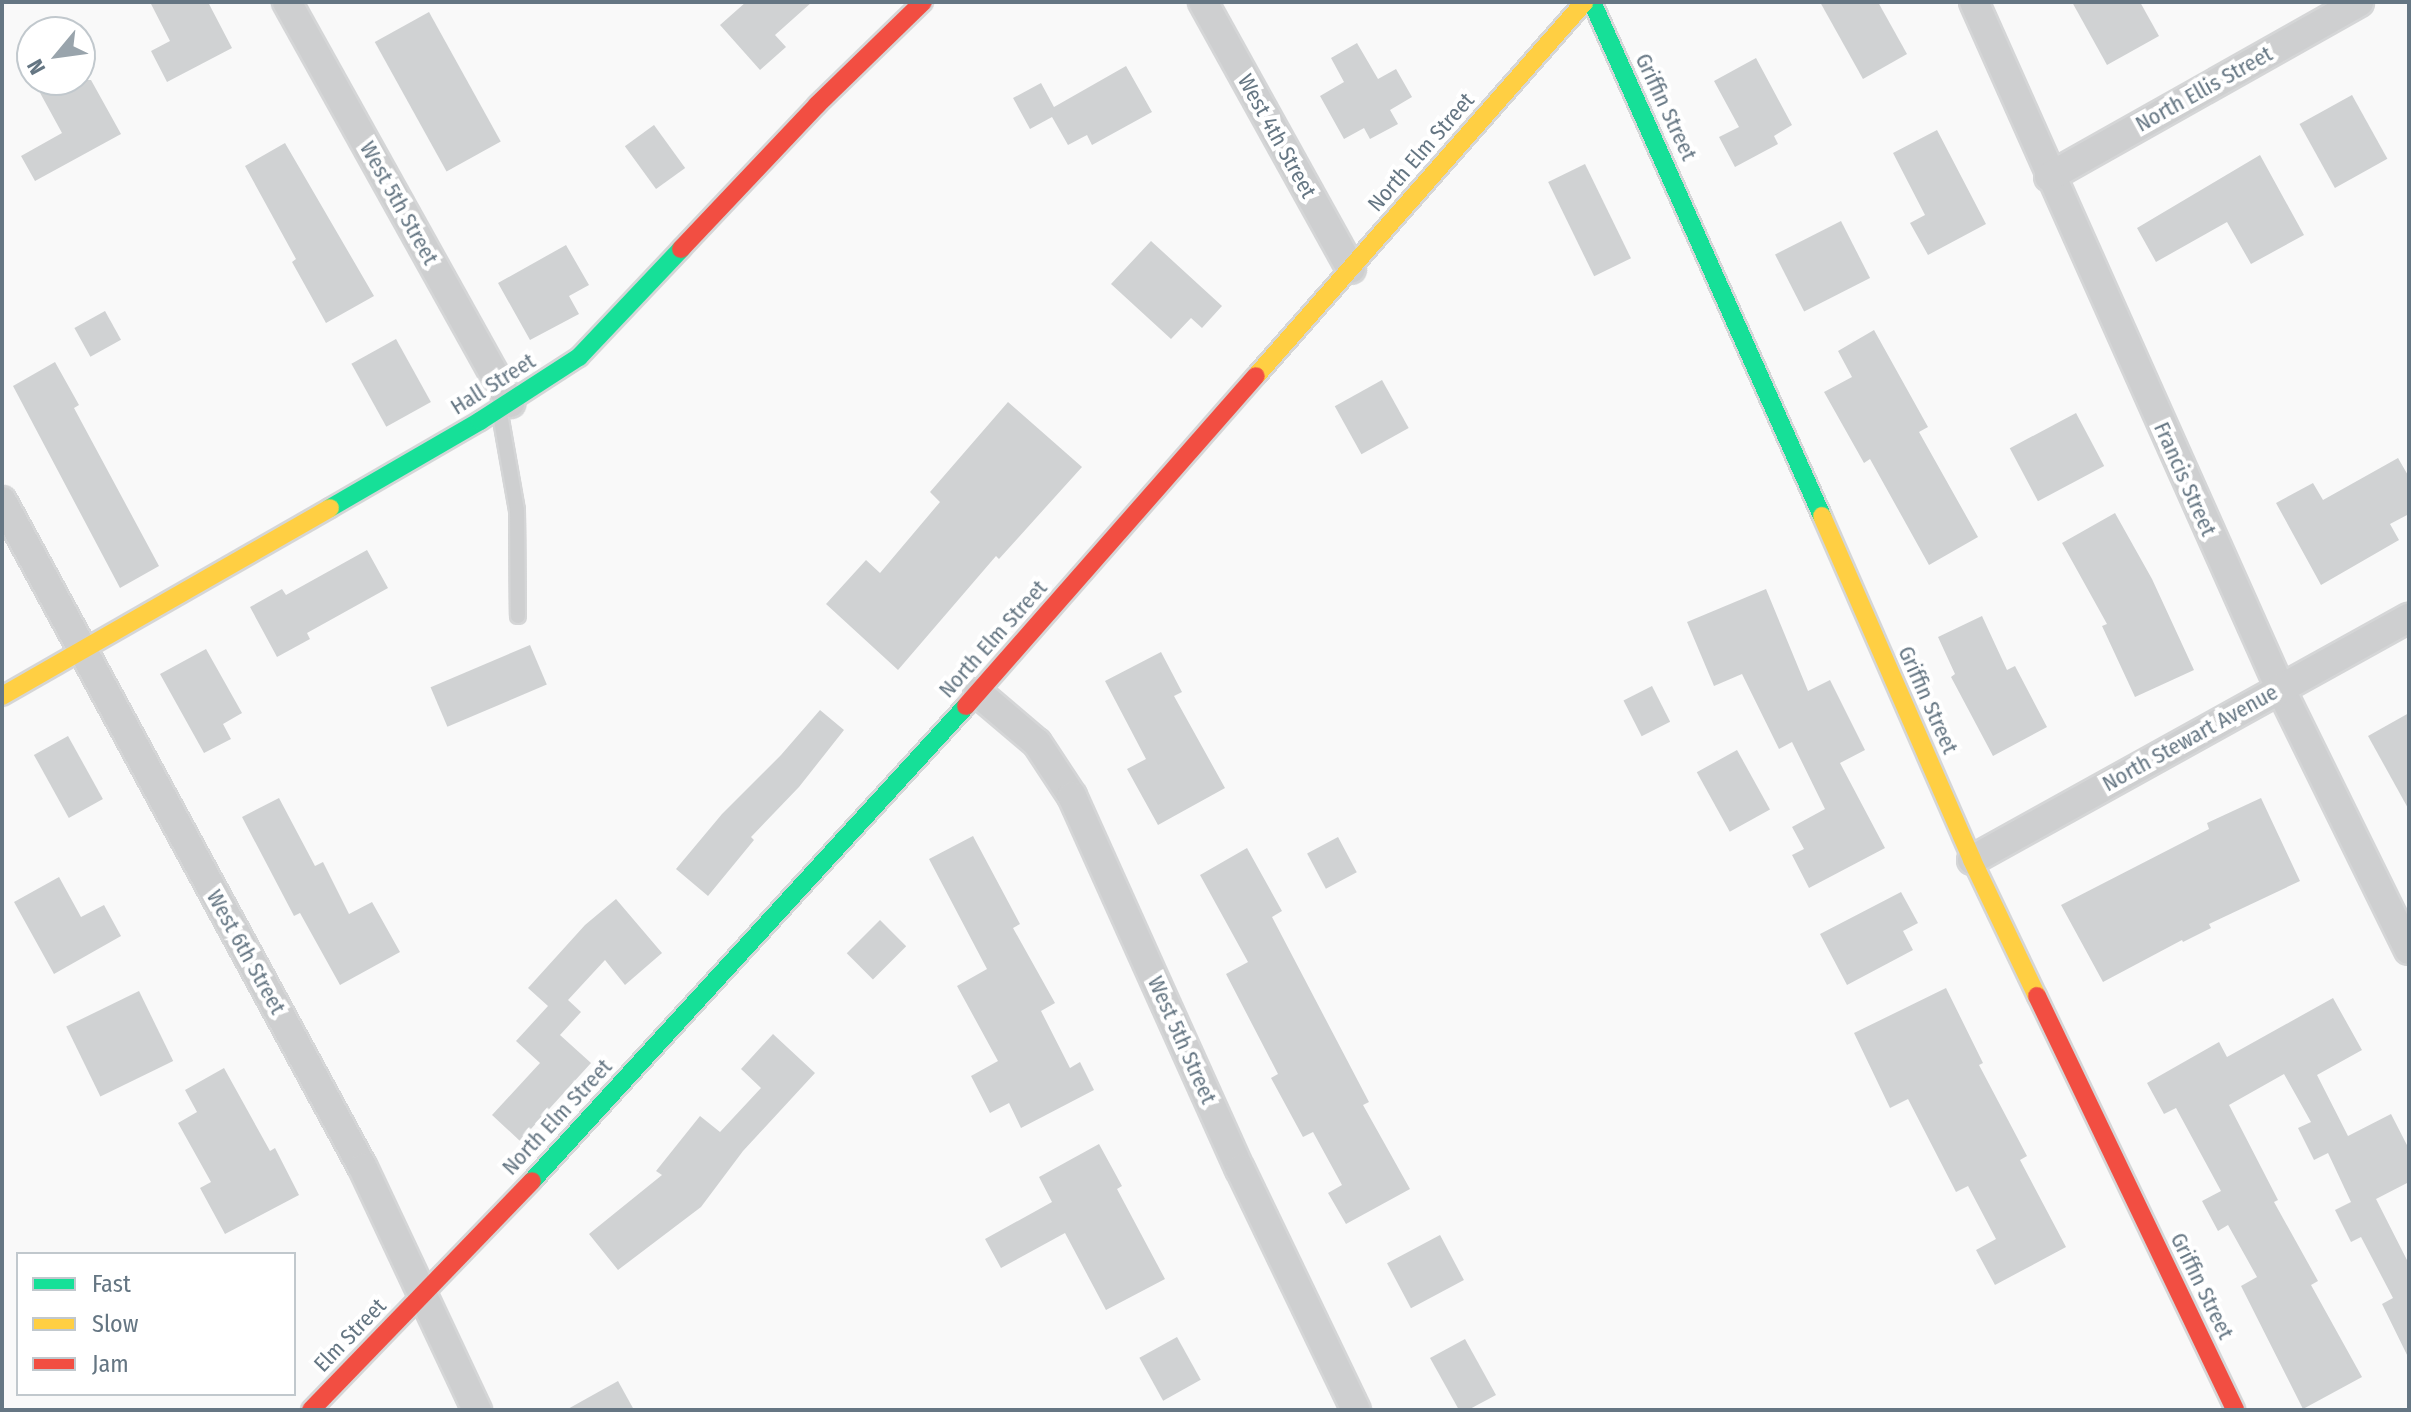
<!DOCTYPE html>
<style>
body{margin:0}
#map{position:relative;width:2411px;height:1412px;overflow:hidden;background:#f9f9f9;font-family:"Fira Sans Condensed",sans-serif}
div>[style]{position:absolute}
.building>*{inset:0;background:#d0d2d3;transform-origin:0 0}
.roads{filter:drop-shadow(2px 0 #d5d6d7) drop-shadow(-2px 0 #d5d6d7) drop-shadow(0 2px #d5d6d7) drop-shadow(0 -2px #d5d6d7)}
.lane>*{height:14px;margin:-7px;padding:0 7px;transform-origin:7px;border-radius:7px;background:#cecfd0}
.street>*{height:28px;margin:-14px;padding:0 14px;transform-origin:14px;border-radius:14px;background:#cecfd0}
.fast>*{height:18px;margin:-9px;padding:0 9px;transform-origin:9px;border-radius:9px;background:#16e098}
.slow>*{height:18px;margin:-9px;padding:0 9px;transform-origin:9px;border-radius:9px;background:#ffcf43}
.jam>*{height:18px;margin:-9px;padding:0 9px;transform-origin:9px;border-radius:9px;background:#f24e42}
span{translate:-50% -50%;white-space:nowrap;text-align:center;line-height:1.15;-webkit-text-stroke:8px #fff;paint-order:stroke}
.street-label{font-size:22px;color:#657683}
.frame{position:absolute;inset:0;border:4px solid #657683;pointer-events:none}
.legend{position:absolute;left:16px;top:1252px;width:280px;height:144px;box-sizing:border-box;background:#fff;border:2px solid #c1c8cd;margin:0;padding:10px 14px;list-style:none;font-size:24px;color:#657683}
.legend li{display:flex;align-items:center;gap:16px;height:40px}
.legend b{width:40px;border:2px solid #c1c8cd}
.north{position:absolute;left:16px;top:16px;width:80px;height:80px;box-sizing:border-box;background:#fff;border:2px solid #c1c8cd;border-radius:50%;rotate:241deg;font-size:22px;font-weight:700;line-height:32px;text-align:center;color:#657683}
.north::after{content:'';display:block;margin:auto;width:28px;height:36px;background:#99a4ac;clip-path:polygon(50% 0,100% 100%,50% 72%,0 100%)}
</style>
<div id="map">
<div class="building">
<i style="clip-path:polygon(150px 2px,208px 2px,232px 48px,167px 82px,151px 51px,170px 41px)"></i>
<i style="clip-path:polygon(746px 2px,812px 2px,775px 35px,786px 47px,760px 70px,720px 25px)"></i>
<i style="clip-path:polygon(1820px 2px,1878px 2px,1907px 54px,1863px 79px)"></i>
<i style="clip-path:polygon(2072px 2px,2140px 2px,2159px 36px,2107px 65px)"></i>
<i style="left:429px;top:12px;width:148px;height:62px;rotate:61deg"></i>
<i style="clip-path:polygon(1357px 43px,1378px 79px,1396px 69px,1412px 97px,1390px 110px,1398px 124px,1370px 139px,1364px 128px,1344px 139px,1320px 96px,1344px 82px,1331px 58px)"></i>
<i style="clip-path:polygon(1756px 58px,1792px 125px,1774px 136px,1778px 144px,1735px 167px,1719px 137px,1739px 127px,1714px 81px)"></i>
<i style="clip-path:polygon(1126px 66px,1152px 112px,1092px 145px,1087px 135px,1068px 145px,1052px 117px,1030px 129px,1013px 98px,1041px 83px,1054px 107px)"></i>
<i style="clip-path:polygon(33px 80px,91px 80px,121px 134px,35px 181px,21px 156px,62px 133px)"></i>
<i style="left:2352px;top:95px;width:73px;height:60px;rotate:61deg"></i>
<i style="left:654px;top:125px;width:53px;height:36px;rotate:54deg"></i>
<i style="clip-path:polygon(1937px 130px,1986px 224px,1928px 255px,1910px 223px,1925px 215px,1893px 153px)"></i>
<i style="clip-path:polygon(285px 143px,374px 296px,326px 323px,292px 262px,296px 259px,245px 166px)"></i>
<i style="clip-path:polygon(2260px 155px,2304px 235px,2251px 264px,2227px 222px,2156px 262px,2137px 228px)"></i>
<i style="left:1585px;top:164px;width:105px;height:41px;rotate:64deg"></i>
<i style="left:1841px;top:221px;width:64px;height:74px;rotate:63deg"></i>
<i style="clip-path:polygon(1151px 241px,1222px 306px,1202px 328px,1191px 318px,1171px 339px,1111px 284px)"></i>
<i style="clip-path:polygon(566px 245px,589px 285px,569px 296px,579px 314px,530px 340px,498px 283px)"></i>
<i style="left:105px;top:311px;width:33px;height:35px;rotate:61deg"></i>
<i style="clip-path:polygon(1874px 330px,1928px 427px,1919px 432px,1978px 537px,1929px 565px,1870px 459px,1864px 463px,1824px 392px,1852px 377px,1838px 351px)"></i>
<i style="left:396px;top:339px;width:72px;height:51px;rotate:61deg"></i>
<i style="clip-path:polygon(55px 362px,79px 405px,74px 408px,159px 566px,120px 588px,13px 386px)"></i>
<i style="left:1382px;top:380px;width:55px;height:54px;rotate:61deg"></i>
<i style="clip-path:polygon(1008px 402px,1082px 467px,999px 559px,996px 556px,898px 670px,826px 604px,866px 560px,880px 573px,940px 502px,930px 492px)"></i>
<i style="left:2076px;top:413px;width:60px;height:75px;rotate:62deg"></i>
<i style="clip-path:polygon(2398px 458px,2409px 477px,2409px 514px,2390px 524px,2399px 540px,2321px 585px,2276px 503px,2313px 483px,2323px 500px)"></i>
<i style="clip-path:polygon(2115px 513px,2152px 579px,2194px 670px,2135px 697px,2102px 626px,2107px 624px,2062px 543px)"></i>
<i style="clip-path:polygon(367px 550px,388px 588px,307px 633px,310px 639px,277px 657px,250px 607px,282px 589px,286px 595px)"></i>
<i style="clip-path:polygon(1766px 589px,1808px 691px,1830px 680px,1865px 750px,1840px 763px,1885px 848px,1809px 888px,1792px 855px,1804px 849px,1792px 827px,1825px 809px,1792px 742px,1779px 749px,1742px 674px,1714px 686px,1687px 622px)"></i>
<i style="clip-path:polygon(1982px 616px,2007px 670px,2015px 666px,2047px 727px,1993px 756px,1951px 677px,1955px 674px,1938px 637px)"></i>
<i style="left:530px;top:645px;width:43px;height:108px;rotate:67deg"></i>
<i style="clip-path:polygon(206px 649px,242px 713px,223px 724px,231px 739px,204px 753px,160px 674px)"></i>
<i style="clip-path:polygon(1161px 652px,1182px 692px,1174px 696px,1225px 788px,1158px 825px,1127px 769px,1146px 759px,1105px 681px)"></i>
<i style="left:1652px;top:686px;width:40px;height:32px;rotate:63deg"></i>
<i style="clip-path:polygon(820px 710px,844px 730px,799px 787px,751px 837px,754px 840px,708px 896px,676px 869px,722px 814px,781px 755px)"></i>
<i style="clip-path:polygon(2409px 713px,2409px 810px,2368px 736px)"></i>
<i style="left:68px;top:736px;width:72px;height:39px;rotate:61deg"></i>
<i style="left:1737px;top:750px;width:68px;height:46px;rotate:61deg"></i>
<i style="clip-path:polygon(279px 798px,315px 866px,323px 862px,349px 914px,372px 902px,400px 952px,340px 985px,300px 913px,294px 916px,242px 817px)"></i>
<i style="clip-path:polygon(2261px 798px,2300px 881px,2209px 924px,2211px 928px,2183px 942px,2182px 940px,2103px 982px,2061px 905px,2209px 829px,2207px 823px)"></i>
<i style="clip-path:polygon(973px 836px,1020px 924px,1013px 928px,1055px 1003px,1041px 1011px,1070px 1068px,1080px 1062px,1094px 1090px,1021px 1128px,1009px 1103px,990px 1113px,971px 1076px,998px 1061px,957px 986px,987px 969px,929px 859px)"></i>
<i style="left:1338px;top:837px;width:40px;height:35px;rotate:62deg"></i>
<i style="clip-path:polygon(1247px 848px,1282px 911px,1272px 917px,1369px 1102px,1363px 1105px,1410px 1189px,1346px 1224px,1328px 1193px,1342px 1185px,1313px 1132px,1303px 1137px,1271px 1078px,1278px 1074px,1226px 974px,1248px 962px,1200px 875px)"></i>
<i style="clip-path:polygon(59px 877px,81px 917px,104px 905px,121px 936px,54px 974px,14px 902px)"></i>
<i style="clip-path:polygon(1901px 892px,1918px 923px,1903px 931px,1913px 950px,1847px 985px,1820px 934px)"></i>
<i style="clip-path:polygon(616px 899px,662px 953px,625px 985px,605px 960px,568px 1000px,581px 1012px,560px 1035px,591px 1063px,520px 1141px,492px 1115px,540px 1063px,516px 1041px,548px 1006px,528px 988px,585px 925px)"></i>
<i style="left:880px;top:920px;width:37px;height:47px;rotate:45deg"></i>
<i style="clip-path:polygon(1946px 988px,1983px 1063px,1979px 1065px,2027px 1156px,2020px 1160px,2066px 1247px,1995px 1285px,1976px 1250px,1996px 1239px,1968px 1186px,1956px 1192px,1908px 1099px,1890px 1108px,1854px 1033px)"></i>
<i style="left:139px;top:991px;width:78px;height:81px;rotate:64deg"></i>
<i style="clip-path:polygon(2333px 998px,2362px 1050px,2317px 1075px,2348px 1136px,2391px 1114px,2409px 1149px,2409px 1182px,2376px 1199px,2409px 1264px,2409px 1359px,2382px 1304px,2393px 1298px,2361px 1237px,2351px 1242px,2335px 1210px,2351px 1202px,2328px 1153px,2314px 1160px,2298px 1128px,2311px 1122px,2284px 1074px,2229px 1105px,2278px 1200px,2274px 1202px,2318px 1281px,2311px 1285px,2362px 1377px,2303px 1409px,2241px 1286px,2257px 1277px,2228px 1225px,2218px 1231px,2202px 1201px,2221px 1191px,2176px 1108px,2164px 1114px,2147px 1083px,2219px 1042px,2227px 1057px)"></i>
<i style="clip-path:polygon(773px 1034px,815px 1073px,743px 1151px,701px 1207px,618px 1270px,589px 1234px,662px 1175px,656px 1171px,700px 1116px,720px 1132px,761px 1088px,741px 1069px)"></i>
<i style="clip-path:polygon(224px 1068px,270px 1151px,275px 1148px,299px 1195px,225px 1234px,200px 1188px,211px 1182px,178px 1123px,197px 1112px,185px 1090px)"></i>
<i style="clip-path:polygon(1099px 1144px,1122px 1186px,1117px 1189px,1165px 1279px,1106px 1310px,1065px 1233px,1001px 1268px,985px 1239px,1052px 1202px,1039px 1177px)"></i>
<i style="left:1440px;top:1235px;width:51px;height:60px;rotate:62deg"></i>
<i style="left:1177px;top:1337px;width:49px;height:43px;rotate:61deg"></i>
<i style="clip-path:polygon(1465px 1339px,1496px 1395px,1468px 1410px,1459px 1410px,1430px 1358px)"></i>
<i style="clip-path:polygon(618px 1381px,634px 1410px,566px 1410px)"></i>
</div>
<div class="roads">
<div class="lane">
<i style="left:500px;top:414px;width:97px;rotate:80deg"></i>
<i style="left:517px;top:510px;width:106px;rotate:89.5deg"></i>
</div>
<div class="street">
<i style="left:287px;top:2px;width:459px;rotate:60.9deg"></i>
<i style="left:1203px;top:2px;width:305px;rotate:61deg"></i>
<i style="left:1974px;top:2px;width:751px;rotate:65.96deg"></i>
<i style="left:2280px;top:688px;width:292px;rotate:63.8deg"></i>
<i style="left:2049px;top:177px;width:356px;rotate:-29.4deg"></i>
<i style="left:2px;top:501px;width:758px;rotate:61.58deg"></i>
<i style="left:363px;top:1168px;width:268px;rotate:64.8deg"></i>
<i style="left:978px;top:693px;width:77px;rotate:40.3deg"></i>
<i style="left:1037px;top:743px;width:64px;rotate:56.6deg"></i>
<i style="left:1072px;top:796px;width:409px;rotate:65.8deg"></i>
<i style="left:1240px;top:1169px;width:267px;rotate:64.3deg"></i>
<i style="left:1972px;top:860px;width:500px;rotate:-29deg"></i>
</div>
<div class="fast">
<i style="left:1592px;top:2px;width:563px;rotate:65.89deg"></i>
<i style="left:330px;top:508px;width:173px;rotate:-30.1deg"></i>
<i style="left:480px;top:421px;width:118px;rotate:-32.9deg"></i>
<i style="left:579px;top:357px;width:149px;rotate:-46.6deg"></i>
<i style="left:532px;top:1181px;width:643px;rotate:-47.58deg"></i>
</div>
<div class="slow">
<i style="left:1256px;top:376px;width:497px;rotate:-48.7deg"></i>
<i style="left:1822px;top:516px;width:375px;rotate:66.4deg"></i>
<i style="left:1972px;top:860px;width:151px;rotate:64.5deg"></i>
<i style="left:2px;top:696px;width:378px;rotate:-29.8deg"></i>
</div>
<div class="jam">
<i style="left:681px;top:249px;width:198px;rotate:-46.6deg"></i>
<i style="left:817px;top:105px;width:148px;rotate:-44.2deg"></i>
<i style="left:966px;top:706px;width:439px;rotate:-48.7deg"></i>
<i style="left:2037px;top:996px;width:459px;rotate:64.4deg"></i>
<i style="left:311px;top:1410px;width:318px;rotate:-46deg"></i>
</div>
</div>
<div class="street-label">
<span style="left:2204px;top:89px;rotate:-29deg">North Ellis Street</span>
<span style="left:1666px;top:107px;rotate:65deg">Griffin Street</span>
<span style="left:1277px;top:136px;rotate:61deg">West 4th Street</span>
<span style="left:1421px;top:152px;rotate:-49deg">North Elm Street</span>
<span style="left:399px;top:203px;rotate:61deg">West 5th Street</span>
<span style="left:493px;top:384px;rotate:-32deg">Hall Street</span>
<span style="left:2185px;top:479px;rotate:66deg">Francis Street</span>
<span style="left:993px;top:639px;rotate:-48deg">North Elm Street</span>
<span style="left:1928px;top:700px;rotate:66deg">Griffin Street</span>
<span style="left:2190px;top:738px;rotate:-29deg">North Stewart Avenue</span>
<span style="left:246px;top:952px;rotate:61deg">West 6th Street</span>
<span style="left:1182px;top:1040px;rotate:66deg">West 5th Street</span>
<span style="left:557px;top:1117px;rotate:-47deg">North Elm Street</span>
<span style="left:2202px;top:1286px;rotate:64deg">Griffin Street</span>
<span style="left:350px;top:1335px;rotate:-46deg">Elm Street</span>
</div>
<div class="frame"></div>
<ul class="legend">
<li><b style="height:10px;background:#16e098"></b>Fast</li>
<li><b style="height:10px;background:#ffcf43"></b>Slow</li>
<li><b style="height:10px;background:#f24e42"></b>Jam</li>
</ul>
<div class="north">N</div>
</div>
